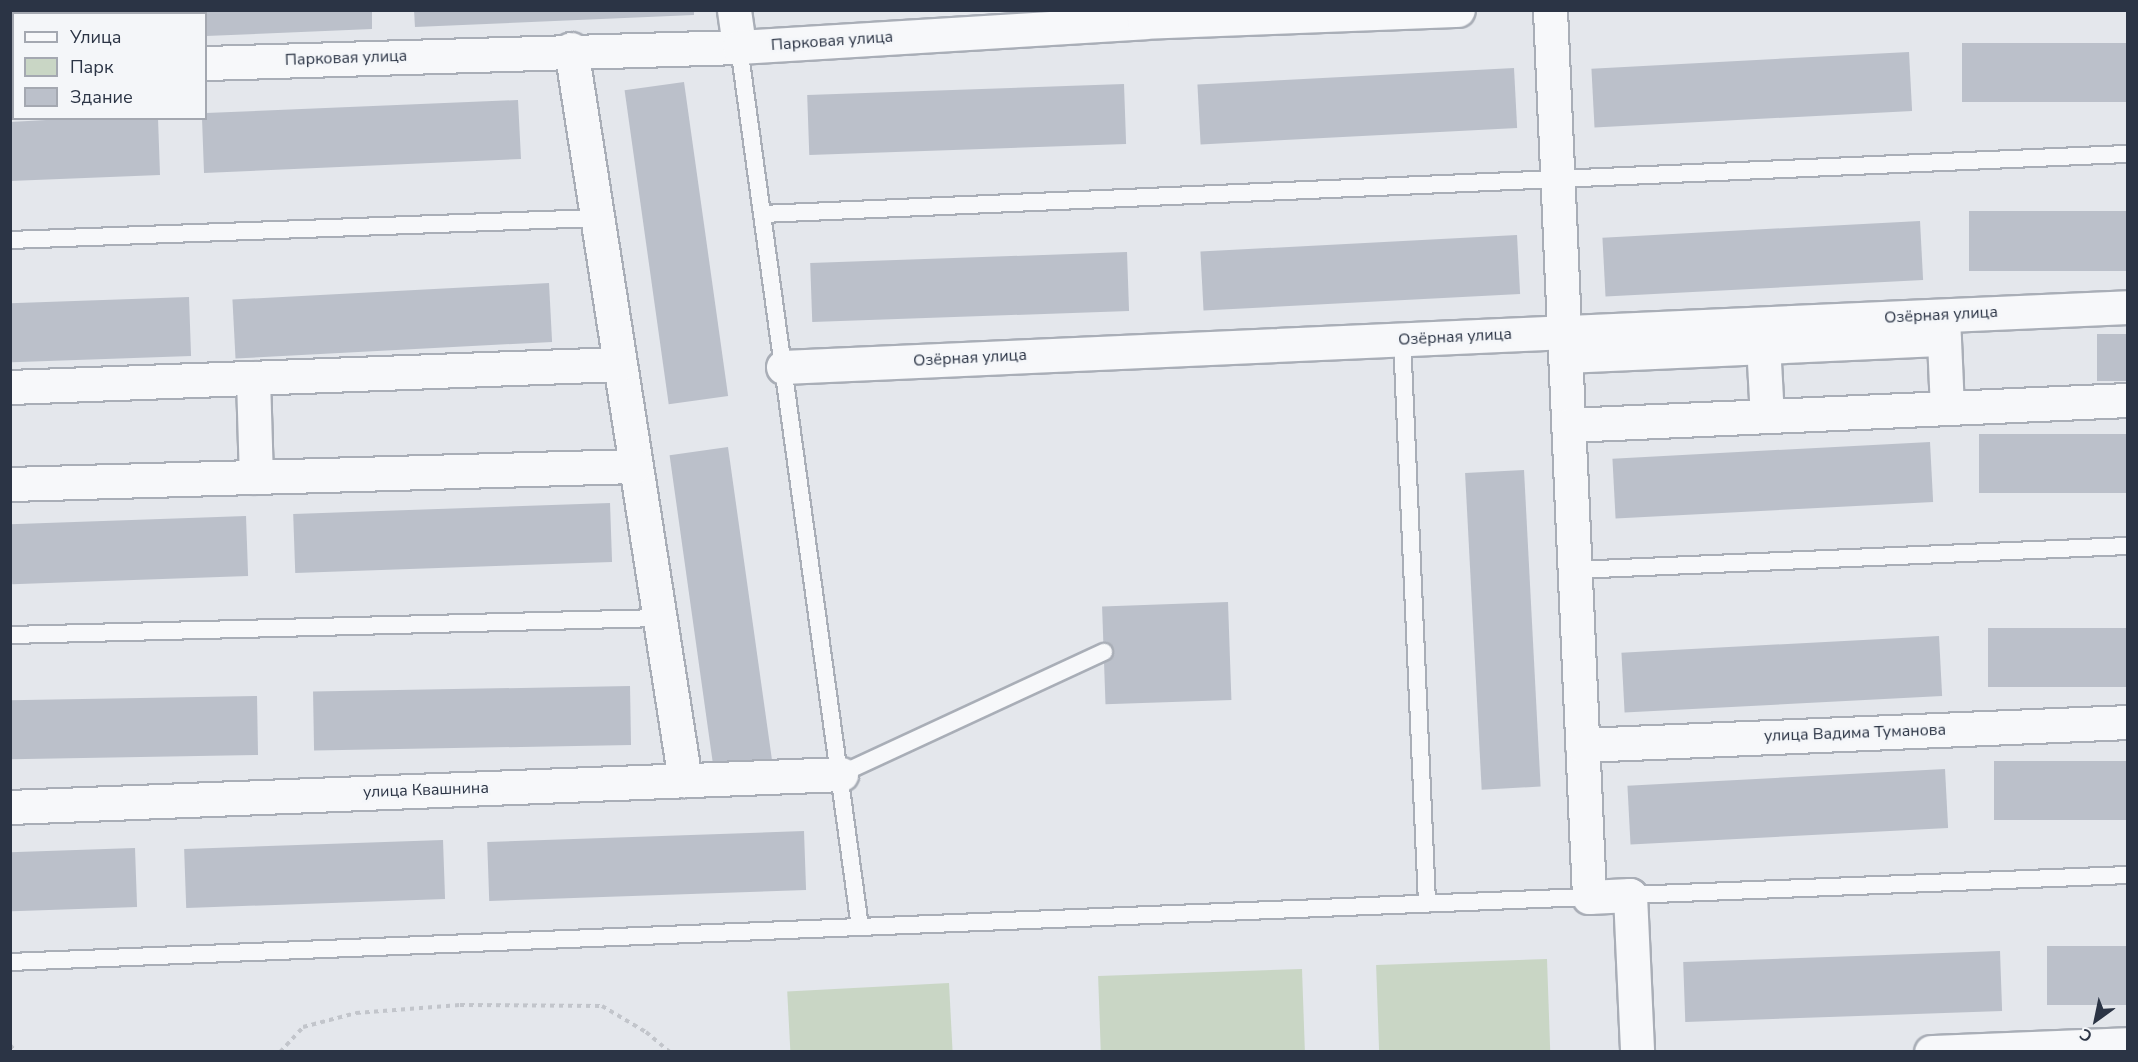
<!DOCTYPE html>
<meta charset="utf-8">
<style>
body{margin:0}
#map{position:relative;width:2138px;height:1062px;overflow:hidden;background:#e4e7ec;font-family:"Nunito Sans",sans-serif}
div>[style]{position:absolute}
.green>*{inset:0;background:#c9d6c5;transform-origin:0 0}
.building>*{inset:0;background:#bbc0ca;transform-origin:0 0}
.path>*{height:4px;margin-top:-2px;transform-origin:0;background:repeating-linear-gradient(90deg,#c2c5cb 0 4.5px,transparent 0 9px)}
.roads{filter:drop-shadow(2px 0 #a9aeb7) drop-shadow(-2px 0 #a9aeb7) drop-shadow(0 2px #a9aeb7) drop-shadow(0 -2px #a9aeb7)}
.lane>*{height:16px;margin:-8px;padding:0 8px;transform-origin:8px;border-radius:8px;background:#f7f8fa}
.street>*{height:33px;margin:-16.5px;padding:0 16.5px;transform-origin:16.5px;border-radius:16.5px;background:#f7f8fa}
span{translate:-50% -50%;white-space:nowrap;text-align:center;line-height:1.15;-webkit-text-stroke:5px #f4f6f9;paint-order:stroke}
.street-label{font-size:16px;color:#2b3445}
.frame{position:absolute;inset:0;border:12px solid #2b3445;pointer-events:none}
.legend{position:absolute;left:12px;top:12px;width:195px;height:108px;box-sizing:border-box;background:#f4f6f9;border:2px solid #a4a8b1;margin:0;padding:8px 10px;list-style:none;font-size:18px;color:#2b3445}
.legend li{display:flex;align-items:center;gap:12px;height:30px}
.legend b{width:30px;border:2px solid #a4a8b1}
.north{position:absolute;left:2066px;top:990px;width:60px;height:60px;-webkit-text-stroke:4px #f4f6f9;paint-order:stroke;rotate:213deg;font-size:16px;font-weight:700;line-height:24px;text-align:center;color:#2b3445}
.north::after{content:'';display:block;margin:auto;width:21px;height:27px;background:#2b3445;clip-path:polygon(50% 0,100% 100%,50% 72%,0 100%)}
</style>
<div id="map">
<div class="green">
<i style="left:1547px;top:959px;width:92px;height:171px;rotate:88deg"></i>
<i style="left:1302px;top:969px;width:82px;height:204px;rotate:88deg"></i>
<i style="left:949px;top:983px;width:68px;height:162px;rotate:87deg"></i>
</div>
<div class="building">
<i style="clip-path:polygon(10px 10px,132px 10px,132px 14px,14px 14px,10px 44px)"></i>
<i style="clip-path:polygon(173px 10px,372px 10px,372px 29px,206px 36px,206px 14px)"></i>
<i style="clip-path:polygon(414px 10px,694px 10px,694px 15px,415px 27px)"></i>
<i style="left:2128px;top:43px;width:59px;height:166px;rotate:90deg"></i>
<i style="left:1909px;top:52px;width:59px;height:318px;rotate:87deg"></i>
<i style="left:1514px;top:68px;width:60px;height:317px;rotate:87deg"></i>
<i style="left:684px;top:82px;width:317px;height:60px;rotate:82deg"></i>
<i style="left:1124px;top:84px;width:60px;height:317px;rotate:88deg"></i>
<i style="clip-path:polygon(518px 100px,521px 159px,204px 173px,202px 118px,206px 118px,206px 113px)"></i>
<i style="clip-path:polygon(82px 118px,158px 118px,160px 175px,10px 181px,10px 122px)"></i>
<i style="left:2128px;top:211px;width:60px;height:159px;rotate:90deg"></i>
<i style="left:1920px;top:221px;width:59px;height:318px;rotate:87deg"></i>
<i style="left:1517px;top:235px;width:59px;height:317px;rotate:87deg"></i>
<i style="left:1127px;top:252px;width:59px;height:317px;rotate:88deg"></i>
<i style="left:549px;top:283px;width:59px;height:317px;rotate:87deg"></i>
<i style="left:189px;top:297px;width:59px;height:179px;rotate:88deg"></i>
<i style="left:2128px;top:334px;width:47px;height:31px;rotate:90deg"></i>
<i style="left:2128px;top:434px;width:59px;height:149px;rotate:90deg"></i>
<i style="left:1930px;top:442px;width:60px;height:318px;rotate:87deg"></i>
<i style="left:728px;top:447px;width:318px;height:59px;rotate:82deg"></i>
<i style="left:1524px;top:470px;width:317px;height:59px;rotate:87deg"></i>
<i style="left:610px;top:503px;width:59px;height:317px;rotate:88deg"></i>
<i style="left:246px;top:516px;width:60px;height:236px;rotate:88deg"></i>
<i style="left:1228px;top:602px;width:98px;height:126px;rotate:88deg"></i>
<i style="left:2128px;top:628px;width:59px;height:140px;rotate:90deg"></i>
<i style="left:1939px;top:636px;width:60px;height:318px;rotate:87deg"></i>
<i style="left:630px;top:686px;width:59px;height:317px;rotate:89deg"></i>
<i style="left:257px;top:696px;width:59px;height:247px;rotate:89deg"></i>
<i style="left:2128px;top:761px;width:59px;height:134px;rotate:90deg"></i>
<i style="left:1945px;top:769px;width:59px;height:318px;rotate:87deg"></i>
<i style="left:804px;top:831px;width:59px;height:317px;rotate:88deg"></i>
<i style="left:443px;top:840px;width:59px;height:259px;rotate:88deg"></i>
<i style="left:135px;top:848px;width:59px;height:125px;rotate:88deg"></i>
<i style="left:2128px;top:946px;width:59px;height:81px;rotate:90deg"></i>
<i style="left:2000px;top:951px;width:60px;height:317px;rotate:88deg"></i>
</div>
<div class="path">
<i style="left:10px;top:1045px;width:9px;rotate:49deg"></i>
<i style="left:280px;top:1052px;width:34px;rotate:-47deg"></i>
<i style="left:303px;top:1027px;width:55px;rotate:-14.8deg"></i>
<i style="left:356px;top:1013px;width:104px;rotate:-4.4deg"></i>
<i style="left:460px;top:1005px;width:142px;rotate:0.4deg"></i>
<i style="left:602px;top:1006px;width:51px;rotate:30.6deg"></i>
<i style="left:646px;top:1032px;width:31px;rotate:40deg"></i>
</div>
<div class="roads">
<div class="lane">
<i style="left:739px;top:47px;width:888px;rotate:82.17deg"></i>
<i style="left:762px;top:214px;width:1367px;rotate:-2.52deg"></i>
<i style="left:10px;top:240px;width:587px;rotate:-2.15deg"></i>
<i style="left:1402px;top:339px;width:565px;rotate:87.46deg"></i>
<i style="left:1575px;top:570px;width:554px;rotate:-2.49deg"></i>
<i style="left:10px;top:635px;width:649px;rotate:-1.5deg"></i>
<i style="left:841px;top:774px;width:290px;rotate:-24.9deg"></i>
<i style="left:1630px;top:895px;width:498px;rotate:-2.3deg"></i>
<i style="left:10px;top:962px;width:1580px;rotate:-2.36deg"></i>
</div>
<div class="street">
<i style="left:734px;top:10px;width:37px;rotate:82deg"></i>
<i style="left:1550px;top:10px;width:888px;rotate:87.48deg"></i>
<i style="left:1589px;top:897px;width:41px;rotate:-2.8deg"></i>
<i style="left:1630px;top:895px;width:157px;rotate:87.4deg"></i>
<i style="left:571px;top:49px;width:740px;rotate:81.14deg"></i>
<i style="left:206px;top:63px;width:533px;rotate:-1.72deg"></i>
<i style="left:739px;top:47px;width:406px;rotate:-3.5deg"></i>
<i style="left:1144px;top:22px;width:314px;rotate:-2.2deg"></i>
<i style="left:10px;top:71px;width:4px"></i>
<i style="left:1943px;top:317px;width:91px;rotate:87.5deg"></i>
<i style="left:1762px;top:325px;width:91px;rotate:86.9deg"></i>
<i style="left:1565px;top:356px;width:379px;rotate:-2.6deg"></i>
<i style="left:783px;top:367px;width:1346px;rotate:-2.55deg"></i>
<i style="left:253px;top:378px;width:99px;rotate:88.3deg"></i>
<i style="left:10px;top:387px;width:610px;rotate:-2.16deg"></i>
<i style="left:1568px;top:425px;width:561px;rotate:-2.56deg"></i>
<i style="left:10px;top:484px;width:625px;rotate:-1.65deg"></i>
<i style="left:1582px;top:745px;width:546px;rotate:-2.41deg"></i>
<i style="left:10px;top:807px;width:832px;rotate:-2.27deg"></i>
<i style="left:1931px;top:1052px;width:197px;rotate:-2.3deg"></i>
</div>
</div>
<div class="street-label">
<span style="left:832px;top:41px;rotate:-4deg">Парковая улица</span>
<span style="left:346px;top:58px;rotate:-2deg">Парковая улица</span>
<span style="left:1941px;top:315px;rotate:-3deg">Озёрная улица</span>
<span style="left:1455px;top:337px;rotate:-3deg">Озёрная улица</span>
<span style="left:970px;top:358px;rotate:-3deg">Озёрная улица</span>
<span style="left:1855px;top:733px;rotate:-2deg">улица Вадима Туманова</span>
<span style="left:426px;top:790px;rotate:-2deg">улица Квашнина</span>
</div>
<div class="frame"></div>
<ul class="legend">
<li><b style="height:8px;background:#f7f8fa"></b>Улица</li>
<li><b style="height:16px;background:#c9d6c5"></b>Парк</li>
<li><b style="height:16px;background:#bbc0ca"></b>Здание</li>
</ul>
<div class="north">С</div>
</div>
